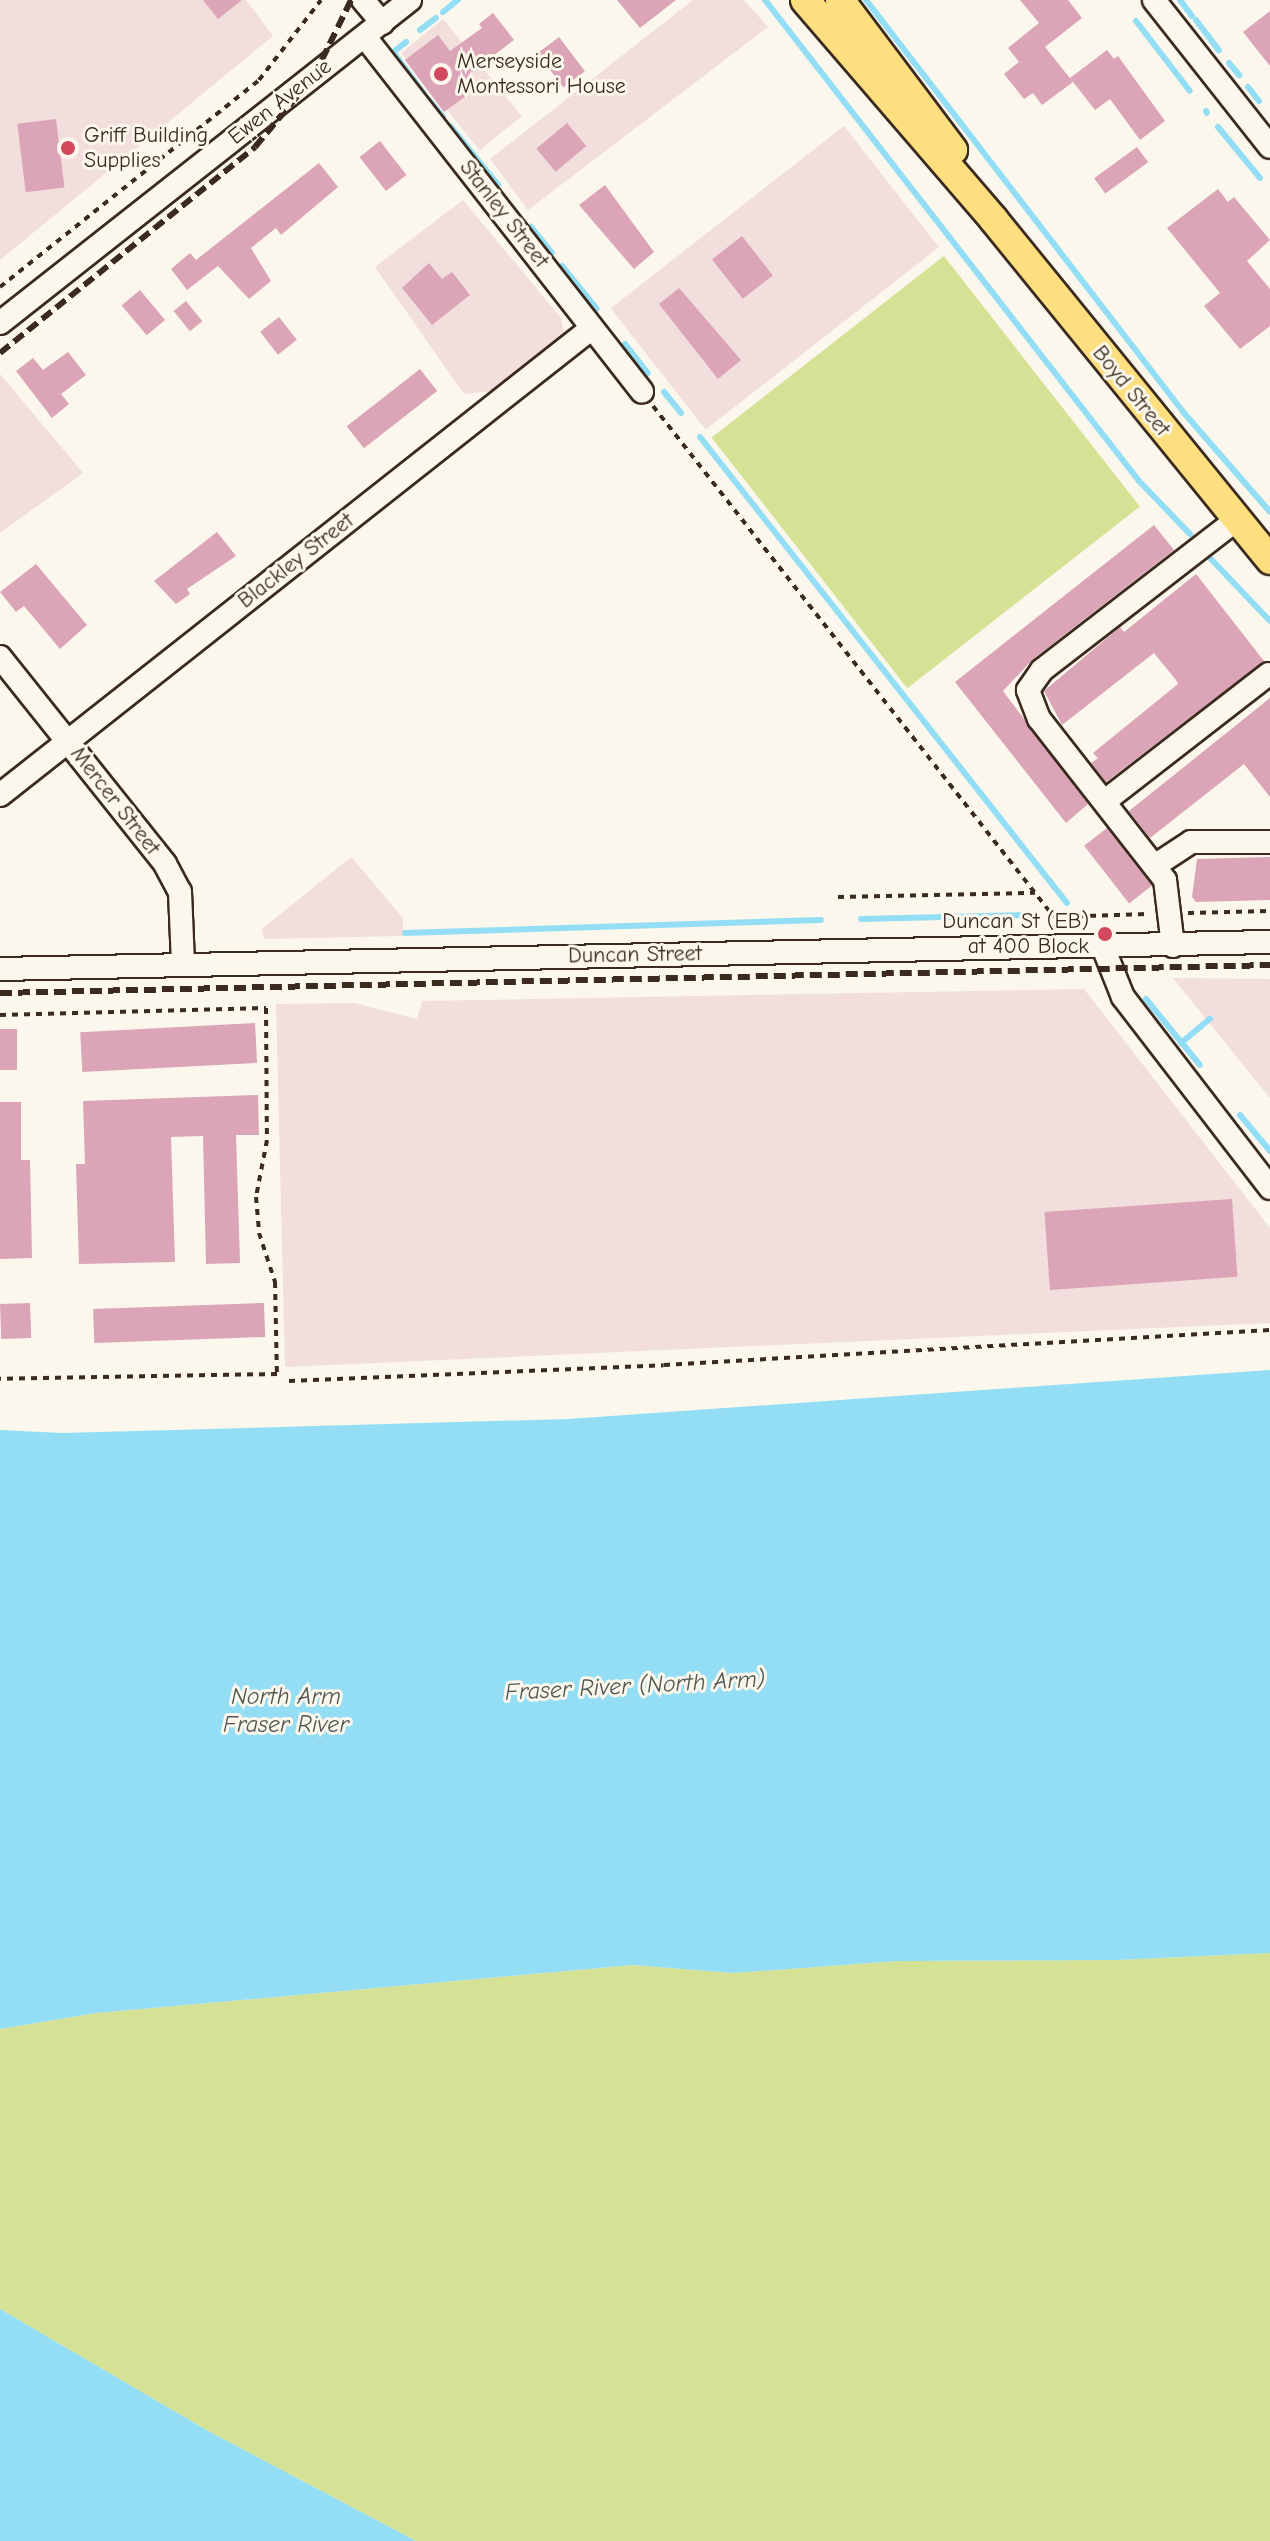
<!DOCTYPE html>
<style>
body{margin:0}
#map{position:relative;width:1270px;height:2541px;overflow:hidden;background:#fbf7ec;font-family:"Comic Neue",sans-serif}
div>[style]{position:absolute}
.built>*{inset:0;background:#f2dedc;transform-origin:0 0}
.green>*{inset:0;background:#d5e194;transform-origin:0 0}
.water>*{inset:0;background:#93def4}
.stream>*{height:6px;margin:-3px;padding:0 3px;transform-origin:3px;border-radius:3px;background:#93def4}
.building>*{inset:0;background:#dca4b7;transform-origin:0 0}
.path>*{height:4px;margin-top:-2px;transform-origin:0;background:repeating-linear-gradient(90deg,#3b2a1e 0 6px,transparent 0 12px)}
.roads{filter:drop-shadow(2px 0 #3b2a1e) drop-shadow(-2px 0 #3b2a1e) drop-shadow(0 2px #3b2a1e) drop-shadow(0 -2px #3b2a1e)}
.minor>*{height:22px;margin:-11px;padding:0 11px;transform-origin:11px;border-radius:11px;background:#fbf7ec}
.major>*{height:28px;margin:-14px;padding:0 14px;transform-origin:14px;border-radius:14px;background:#fddf80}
.rail>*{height:6px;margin-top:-3px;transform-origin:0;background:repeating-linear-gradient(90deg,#3b2a1e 0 12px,transparent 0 18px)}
.dots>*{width:22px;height:22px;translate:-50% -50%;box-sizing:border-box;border:4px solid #fbf7ec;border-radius:50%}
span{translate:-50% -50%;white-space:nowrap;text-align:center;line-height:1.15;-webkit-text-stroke:6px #fbf7ec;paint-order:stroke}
.poi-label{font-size:22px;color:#3b2a1e}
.left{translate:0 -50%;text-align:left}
.right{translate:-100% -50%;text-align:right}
.street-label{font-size:22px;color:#3b2a1e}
.water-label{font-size:24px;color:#515754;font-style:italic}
</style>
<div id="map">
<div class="built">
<i style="clip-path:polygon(0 0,246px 0,273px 36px,0 260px)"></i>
<i style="clip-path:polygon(693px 0,744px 0,768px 27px,528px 210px,490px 159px)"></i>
<i style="left:443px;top:19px;width:125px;height:54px;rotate:51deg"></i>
<i style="left:844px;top:126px;width:154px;height:296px;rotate:52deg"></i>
<i style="clip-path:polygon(463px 200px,561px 318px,565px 340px,493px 391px,464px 394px,375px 267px)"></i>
<i style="clip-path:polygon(0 374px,83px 473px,0 533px)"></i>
<i style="clip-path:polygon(351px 857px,403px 918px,403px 936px,264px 939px,262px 929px)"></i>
<i style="clip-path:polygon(1173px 978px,1270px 979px,1270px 1098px)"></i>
<i style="clip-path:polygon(1084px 989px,1270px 1228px,1270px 1323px,285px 1367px,276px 1004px,355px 1003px,417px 1019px,422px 1001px)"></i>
</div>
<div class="green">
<i style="left:944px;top:256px;width:318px;height:295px;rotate:52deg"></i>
<i style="clip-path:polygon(1270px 1953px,1270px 2541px,416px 2541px,210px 2432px,0 2309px,0 2029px,96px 2013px,633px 1965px,733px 1973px,897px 1961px,1118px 1960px)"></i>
</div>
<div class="water">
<i style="clip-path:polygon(1270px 1370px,1270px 1953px,1118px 1960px,897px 1961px,733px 1973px,633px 1965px,96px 2013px,0 2029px,0 1430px,62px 1433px,568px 1419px)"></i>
<i style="clip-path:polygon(0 2309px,210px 2432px,416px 2541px,0 2541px)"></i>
</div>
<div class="stream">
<i style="left:765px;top:0;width:609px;rotate:52.13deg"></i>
<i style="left:1139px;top:481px;width:74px;rotate:46.1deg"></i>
<i style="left:866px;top:0;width:521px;rotate:52.4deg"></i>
<i style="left:1184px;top:413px;width:131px;rotate:49deg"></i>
<i style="left:1180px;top:0;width:20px;rotate:53deg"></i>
<i style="left:443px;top:12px;width:19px;rotate:-39deg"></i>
<i style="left:1196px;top:20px;width:38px;rotate:53deg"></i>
<i style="left:1136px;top:21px;width:88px;rotate:52.4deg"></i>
<i style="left:420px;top:30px;width:20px;rotate:-37deg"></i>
<i style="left:393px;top:52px;width:52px;rotate:53.6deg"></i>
<i style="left:392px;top:53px;width:18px;rotate:-38deg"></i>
<i style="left:1229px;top:63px;width:16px;rotate:50deg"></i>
<i style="left:1248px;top:87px;width:18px;rotate:52deg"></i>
<i style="left:428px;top:99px;width:23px;rotate:50deg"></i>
<i style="left:1206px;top:111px;width:2px;rotate:63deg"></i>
<i style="left:450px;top:126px;width:76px;rotate:50.9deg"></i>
<i style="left:1218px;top:127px;width:66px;rotate:50.5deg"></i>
<i style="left:531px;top:227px;width:33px;rotate:51deg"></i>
<i style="left:562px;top:266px;width:55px;rotate:50.9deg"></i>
<i style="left:625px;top:344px;width:37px;rotate:52deg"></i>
<i style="left:664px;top:392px;width:27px;rotate:51deg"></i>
<i style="left:700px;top:437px;width:593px;rotate:51.78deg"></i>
<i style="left:1209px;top:557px;width:88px;rotate:46.4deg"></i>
<i style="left:861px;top:919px;width:165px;rotate:-1.4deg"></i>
<i style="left:405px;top:933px;width:416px;rotate:-1.8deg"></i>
<i style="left:1146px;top:999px;width:85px;rotate:50.7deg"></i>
<i style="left:1181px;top:1043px;width:38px;rotate:-40deg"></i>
<i style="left:1240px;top:1115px;width:47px;rotate:50.2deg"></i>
</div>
<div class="building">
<i style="clip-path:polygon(203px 0,242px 0,218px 19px)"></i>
<i style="clip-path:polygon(617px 0,676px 0,640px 28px)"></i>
<i style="clip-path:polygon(1020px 0,1068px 0,1082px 18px,1045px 47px,1073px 82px,1042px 105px,1033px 93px,1024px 99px,1004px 74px,1019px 62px,1008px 48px,1039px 23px)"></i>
<i style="clip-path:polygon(1270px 11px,1270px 66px,1243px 32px)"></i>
<i style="clip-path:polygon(493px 13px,514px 40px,468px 75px,477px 88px,444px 112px,405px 60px,438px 35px,450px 51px,482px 28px,479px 24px)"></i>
<i style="left:559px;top:37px;width:43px;height:27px;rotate:53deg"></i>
<i style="clip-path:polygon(1107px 50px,1114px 59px,1118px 56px,1165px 121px,1140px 140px,1110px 99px,1095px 110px,1070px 78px)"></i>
<i style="left:56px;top:119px;width:69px;height:39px;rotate:83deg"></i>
<i style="left:567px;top:123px;width:30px;height:40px;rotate:50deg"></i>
<i style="left:380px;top:141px;width:43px;height:26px;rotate:52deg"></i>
<i style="left:1137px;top:147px;width:19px;height:53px;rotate:54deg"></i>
<i style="clip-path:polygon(319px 163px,338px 187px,281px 235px,276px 228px,251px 248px,271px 281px,249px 299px,218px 266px,187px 290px,171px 269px,190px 253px,196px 260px)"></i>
<i style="clip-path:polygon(605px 185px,654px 252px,634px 269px,579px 205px)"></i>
<i style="clip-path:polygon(1218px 189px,1228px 202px,1234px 197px,1270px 240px,1247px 261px,1270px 289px,1270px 326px,1240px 349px,1204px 306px,1220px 293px,1167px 228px)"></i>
<i style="left:742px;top:236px;width:50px;height:38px;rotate:52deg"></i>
<i style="clip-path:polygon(429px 263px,442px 279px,452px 272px,470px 295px,432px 325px,402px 288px)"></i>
<i style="clip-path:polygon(679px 288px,741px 360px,718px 379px,659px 304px)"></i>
<i style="left:140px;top:290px;width:39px;height:24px;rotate:50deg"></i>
<i style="left:186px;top:301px;width:26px;height:16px;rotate:51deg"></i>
<i style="left:279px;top:317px;width:29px;height:24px;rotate:52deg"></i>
<i style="clip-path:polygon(68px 352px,86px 375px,61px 394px,69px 404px,52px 418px,16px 371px,33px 358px,43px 370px)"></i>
<i style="left:420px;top:369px;width:28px;height:93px;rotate:52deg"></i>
<i style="clip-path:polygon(1154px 525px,1174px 550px,1033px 659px,1003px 691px,1088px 804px,1066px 823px,955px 682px)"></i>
<i style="clip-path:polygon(217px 532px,236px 556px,187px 589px,190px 594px,176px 604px,154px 581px)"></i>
<i style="clip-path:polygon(36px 564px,87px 625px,60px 649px,24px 606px,16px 612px,0 592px)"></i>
<i style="clip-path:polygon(1196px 574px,1264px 661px,1106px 782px,1091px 763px,1098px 758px,1093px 753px,1178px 684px,1176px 680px,1154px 653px,1062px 725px,1044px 691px,1120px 627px,1124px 632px)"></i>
<i style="clip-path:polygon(1270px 698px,1270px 797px,1244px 764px,1150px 838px,1129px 811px)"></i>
<i style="left:1107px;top:828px;width:73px;height:29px;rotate:52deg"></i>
<i style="clip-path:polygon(1270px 857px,1270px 900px,1196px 902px,1192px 897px,1197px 859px)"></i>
<i style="left:255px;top:1023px;width:40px;height:175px;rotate:87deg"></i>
<i style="left:0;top:1029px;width:17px;height:41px"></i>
<i style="clip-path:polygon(258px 1095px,259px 1135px,236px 1135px,240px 1263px,206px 1264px,203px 1136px,171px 1137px,175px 1262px,79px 1264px,76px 1164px,85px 1164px,83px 1101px)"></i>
<i style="clip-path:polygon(0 1102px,21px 1102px,21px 1160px,30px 1160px,32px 1258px,0 1259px)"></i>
<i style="left:1232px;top:1199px;width:78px;height:188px;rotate:86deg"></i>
<i style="left:30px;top:1303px;width:35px;height:30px;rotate:88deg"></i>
<i style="left:264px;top:1303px;width:34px;height:171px;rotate:88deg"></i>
</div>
<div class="path">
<i style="left:0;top:287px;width:332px;rotate:-38.6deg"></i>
<i style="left:259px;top:80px;width:101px;rotate:-52.2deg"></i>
<i style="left:653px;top:406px;width:650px;rotate:51.88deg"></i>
<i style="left:1054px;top:917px;width:94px;rotate:-1.8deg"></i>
<i style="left:838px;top:897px;width:197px;rotate:-1.2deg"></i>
<i style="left:1188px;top:913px;width:82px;rotate:-1.4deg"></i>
<i style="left:0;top:1015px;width:266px;rotate:-1.5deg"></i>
<i style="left:266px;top:1008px;width:132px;rotate:89.6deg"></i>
<i style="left:267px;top:1140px;width:58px;rotate:100.9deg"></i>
<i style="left:256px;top:1197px;width:36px;rotate:85deg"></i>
<i style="left:259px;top:1233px;width:52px;rotate:71.9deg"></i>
<i style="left:275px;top:1282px;width:92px;rotate:88.8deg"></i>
<i style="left:277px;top:1374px;width:277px;rotate:179deg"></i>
<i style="left:289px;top:1381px;width:375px;rotate:-2.4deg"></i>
<i style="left:664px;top:1365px;width:607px;rotate:-3.31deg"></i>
</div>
<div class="roads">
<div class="minor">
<i style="left:363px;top:0;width:30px;rotate:50deg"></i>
<i style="left:1154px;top:0;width:187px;rotate:51.7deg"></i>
<i style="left:365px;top:37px;width:450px;rotate:52deg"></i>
<i style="left:0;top:323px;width:522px;rotate:-38.23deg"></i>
<i style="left:0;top:657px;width:265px;rotate:51.4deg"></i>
<i style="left:165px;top:864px;width:32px;rotate:62deg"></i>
<i style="left:180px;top:892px;width:71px;rotate:87.6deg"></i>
<i style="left:0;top:795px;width:754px;rotate:-38.27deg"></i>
<i style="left:1105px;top:801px;width:207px;rotate:-37.8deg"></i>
<i style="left:1156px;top:865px;width:42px;rotate:-33.3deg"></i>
<i style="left:1191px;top:842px;width:79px"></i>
<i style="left:1173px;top:946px;width:66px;rotate:-96.9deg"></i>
<i style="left:1165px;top:880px;width:204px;rotate:-128deg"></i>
<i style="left:1039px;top:719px;width:31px;rotate:-111deg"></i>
<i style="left:1028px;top:690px;width:24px;rotate:-55deg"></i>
<i style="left:1042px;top:670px;width:245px;rotate:-37.7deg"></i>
<i style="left:1103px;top:947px;width:54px;rotate:68.2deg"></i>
<i style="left:1123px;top:997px;width:241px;rotate:52.4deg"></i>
<i style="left:0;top:969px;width:1270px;rotate:-1.22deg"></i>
</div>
<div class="major">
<i style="left:805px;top:0;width:290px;rotate:49.3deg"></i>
<i style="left:994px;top:220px;width:438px;rotate:50.9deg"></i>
<i style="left:840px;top:0;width:188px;rotate:53deg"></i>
</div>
</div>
<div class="rail">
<i style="left:0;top:353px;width:328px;rotate:-38.9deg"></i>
<i style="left:255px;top:147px;width:92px;rotate:-50.3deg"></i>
<i style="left:314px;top:76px;width:85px;rotate:-64deg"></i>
<i style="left:0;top:993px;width:1270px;rotate:-1.26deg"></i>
</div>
<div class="dots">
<i style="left:441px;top:74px;background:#d1495b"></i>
<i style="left:68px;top:148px;background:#d1495b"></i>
<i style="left:1105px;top:934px;background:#d1495b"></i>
</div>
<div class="poi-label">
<span class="left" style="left:457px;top:74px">Merseyside<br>Montessori House</span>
<span class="left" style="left:84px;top:148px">Griff Building<br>Supplies</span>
<span class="right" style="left:1089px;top:934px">Duncan St (EB)<br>at 400 Block</span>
</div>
<div class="street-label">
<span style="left:280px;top:102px;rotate:-38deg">Ewen Avenue</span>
<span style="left:504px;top:214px;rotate:52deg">Stanley Street</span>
<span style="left:1131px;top:391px;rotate:51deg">Boyd Street</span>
<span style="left:296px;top:561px;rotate:-38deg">Blackley Street</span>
<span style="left:115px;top:801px;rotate:52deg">Mercer Street</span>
<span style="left:635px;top:955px;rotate:-1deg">Duncan Street</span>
</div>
<div class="water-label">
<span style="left:635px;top:1686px;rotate:-3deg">Fraser River (North Arm)</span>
<span style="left:286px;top:1711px">North Arm<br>Fraser River</span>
</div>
</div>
